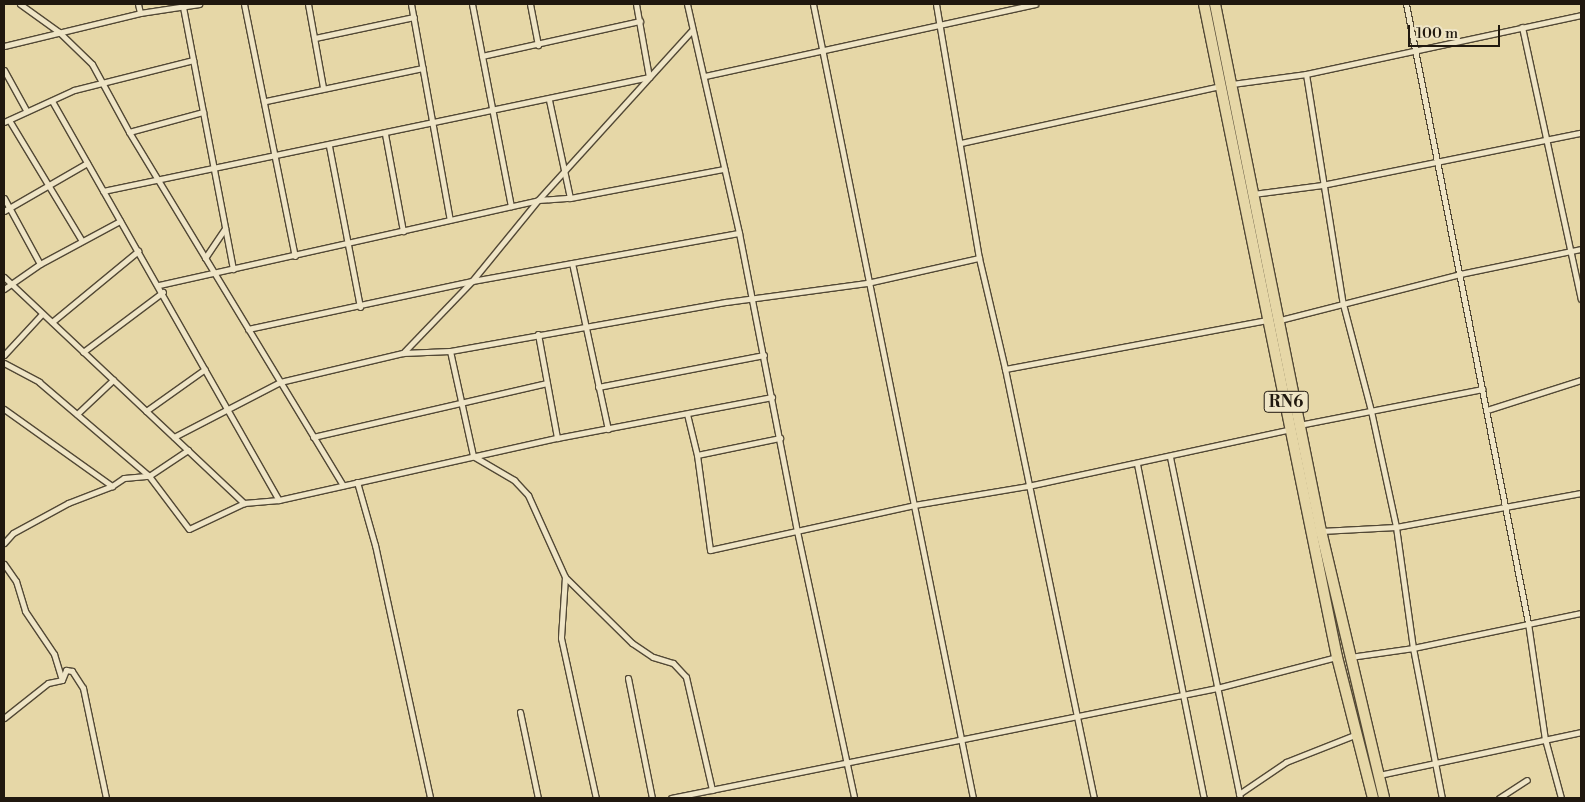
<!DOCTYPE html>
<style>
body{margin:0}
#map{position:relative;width:1585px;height:802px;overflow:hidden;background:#e6d7a7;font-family:"Libre Bodoni",serif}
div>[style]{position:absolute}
.roads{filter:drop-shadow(1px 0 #524835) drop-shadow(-1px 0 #524835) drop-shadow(0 1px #524835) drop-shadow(0 -1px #524835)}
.street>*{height:5px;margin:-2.5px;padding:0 2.5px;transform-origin:2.5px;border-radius:2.5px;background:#efe5c6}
.highway>*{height:10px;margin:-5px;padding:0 5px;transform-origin:5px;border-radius:5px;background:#e6d7a7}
span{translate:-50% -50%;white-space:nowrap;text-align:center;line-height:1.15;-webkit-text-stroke:4px #efe5c6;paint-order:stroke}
.shield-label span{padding:1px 4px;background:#efe5c6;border:1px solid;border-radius:4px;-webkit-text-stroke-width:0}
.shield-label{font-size:16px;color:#20180f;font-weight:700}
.frame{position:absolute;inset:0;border:5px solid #20180f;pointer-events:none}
.scale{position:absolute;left:1408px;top:25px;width:92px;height:22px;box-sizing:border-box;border:2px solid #20180f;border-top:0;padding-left:6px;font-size:15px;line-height:18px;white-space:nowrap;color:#20180f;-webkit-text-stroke:4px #efe5c6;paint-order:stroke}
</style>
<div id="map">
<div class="roads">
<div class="street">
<i style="left:20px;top:4px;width:48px;rotate:35.7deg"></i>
<i style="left:59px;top:32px;width:46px;rotate:44.1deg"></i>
<i style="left:92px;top:64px;width:77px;rotate:61.4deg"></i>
<i style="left:129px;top:132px;width:413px;rotate:58.8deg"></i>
<i style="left:138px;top:4px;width:9px;rotate:77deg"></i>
<i style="left:244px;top:4px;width:257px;rotate:78.6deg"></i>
<i style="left:308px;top:4px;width:84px;rotate:79.8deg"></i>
<i style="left:411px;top:4px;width:219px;rotate:79.8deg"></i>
<i style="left:472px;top:4px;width:206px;rotate:79.1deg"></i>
<i style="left:530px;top:4px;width:42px;rotate:79deg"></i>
<i style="left:687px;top:4px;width:235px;rotate:77.2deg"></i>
<i style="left:739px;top:233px;width:304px;rotate:79deg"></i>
<i style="left:797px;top:531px;width:273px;rotate:77.9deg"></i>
<i style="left:813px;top:4px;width:810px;rotate:78.61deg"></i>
<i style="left:936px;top:4px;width:258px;rotate:80.4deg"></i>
<i style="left:979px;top:258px;width:114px;rotate:76.8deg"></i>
<i style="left:1005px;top:369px;width:438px;rotate:78.3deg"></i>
<i style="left:1406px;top:4px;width:631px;rotate:78.85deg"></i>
<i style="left:1528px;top:623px;width:117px;rotate:81.7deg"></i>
<i style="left:1545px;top:739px;width:61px;rotate:74.8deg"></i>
<i style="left:183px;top:7px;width:267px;rotate:79.2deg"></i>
<i style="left:1522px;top:27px;width:278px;rotate:77.8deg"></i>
<i style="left:315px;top:38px;width:101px;rotate:-12deg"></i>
<i style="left:4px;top:46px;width:140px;rotate:-13.6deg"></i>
<i style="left:140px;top:13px;width:60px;rotate:-8.7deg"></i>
<i style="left:482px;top:56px;width:162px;rotate:-12.5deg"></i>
<i style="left:4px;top:70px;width:46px;rotate:61.2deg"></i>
<i style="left:1306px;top:74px;width:233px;rotate:80.9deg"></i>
<i style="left:1343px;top:304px;width:111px;rotate:75.3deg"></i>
<i style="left:1371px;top:411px;width:119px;rotate:77.8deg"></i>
<i style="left:1396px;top:527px;width:122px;rotate:82deg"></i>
<i style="left:1413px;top:648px;width:153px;rotate:79.1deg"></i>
<i style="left:705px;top:76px;width:338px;rotate:-12.3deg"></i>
<i style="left:1232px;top:84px;width:75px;rotate:-7.7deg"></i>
<i style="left:1306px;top:74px;width:281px;rotate:-12.1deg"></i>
<i style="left:549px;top:100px;width:100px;rotate:77.9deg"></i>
<i style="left:52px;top:101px;width:459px;rotate:60.4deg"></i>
<i style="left:266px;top:101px;width:160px;rotate:-11.9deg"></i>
<i style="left:9px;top:120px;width:141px;rotate:58.9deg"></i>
<i style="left:4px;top:122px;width:77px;rotate:-24.6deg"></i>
<i style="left:74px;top:90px;width:123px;rotate:-14.1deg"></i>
<i style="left:129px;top:132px;width:77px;rotate:-15.1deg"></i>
<i style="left:385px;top:134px;width:99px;rotate:79.5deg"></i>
<i style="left:961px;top:143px;width:266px;rotate:-12.4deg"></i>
<i style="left:329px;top:146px;width:164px;rotate:79.1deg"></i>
<i style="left:103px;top:191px;width:558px;rotate:-11.79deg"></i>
<i style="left:649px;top:77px;width:74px;rotate:-100.1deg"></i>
<i style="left:1253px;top:194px;width:70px;rotate:-7.4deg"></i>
<i style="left:1322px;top:185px;width:264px;rotate:-11.4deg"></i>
<i style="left:4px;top:198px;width:75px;rotate:61.4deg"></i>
<i style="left:4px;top:211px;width:96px;rotate:-30deg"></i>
<i style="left:205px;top:258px;width:36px;rotate:-56deg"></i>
<i style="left:572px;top:263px;width:170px;rotate:77.8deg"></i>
<i style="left:4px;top:277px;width:330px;rotate:43.3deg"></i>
<i style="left:159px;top:285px;width:388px;rotate:-12.6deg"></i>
<i style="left:538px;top:200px;width:32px;rotate:-4deg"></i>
<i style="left:570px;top:198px;width:157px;rotate:-10.7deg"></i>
<i style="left:4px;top:289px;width:44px;rotate:-34.8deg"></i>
<i style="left:40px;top:264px;width:91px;rotate:-28.3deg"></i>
<i style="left:1280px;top:320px;width:186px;rotate:-14.3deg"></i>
<i style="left:1460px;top:274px;width:124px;rotate:-11.7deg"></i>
<i style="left:52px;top:322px;width:112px;rotate:-39.5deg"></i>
<i style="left:248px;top:329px;width:229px;rotate:-12.1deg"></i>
<i style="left:472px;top:281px;width:271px;rotate:-10.2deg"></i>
<i style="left:538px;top:334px;width:106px;rotate:79.6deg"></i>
<i style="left:450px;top:351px;width:107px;rotate:77.6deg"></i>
<i style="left:473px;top:456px;width:48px;rotate:30.3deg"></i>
<i style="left:514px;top:480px;width:21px;rotate:47deg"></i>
<i style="left:528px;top:495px;width:90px;rotate:65.7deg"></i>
<i style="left:565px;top:577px;width:94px;rotate:44.6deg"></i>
<i style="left:632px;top:643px;width:25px;rotate:34deg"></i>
<i style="left:653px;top:657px;width:21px;rotate:17deg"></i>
<i style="left:673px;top:663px;width:19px;rotate:47deg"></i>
<i style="left:686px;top:677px;width:116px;rotate:77deg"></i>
<i style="left:83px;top:352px;width:100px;rotate:-36.9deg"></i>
<i style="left:403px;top:353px;width:100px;rotate:-46.2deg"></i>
<i style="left:472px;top:281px;width:104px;rotate:-50.8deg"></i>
<i style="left:538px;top:200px;width:228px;rotate:-47.8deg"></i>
<i style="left:4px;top:355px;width:56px;rotate:-47.2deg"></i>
<i style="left:4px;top:363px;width:40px;rotate:28deg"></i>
<i style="left:39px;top:382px;width:145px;rotate:40.5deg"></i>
<i style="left:149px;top:476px;width:66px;rotate:53deg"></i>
<i style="left:189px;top:529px;width:61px;rotate:-25.3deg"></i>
<i style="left:244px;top:503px;width:35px;rotate:-5deg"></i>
<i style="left:279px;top:500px;width:285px;rotate:-12.6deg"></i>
<i style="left:557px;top:438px;width:219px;rotate:-10.8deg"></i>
<i style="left:1005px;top:369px;width:268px;rotate:-10.6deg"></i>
<i style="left:598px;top:387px;width:169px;rotate:-10.9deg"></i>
<i style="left:4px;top:409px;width:133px;rotate:35.5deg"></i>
<i style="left:1487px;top:410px;width:99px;rotate:-17.7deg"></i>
<i style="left:146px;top:411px;width:72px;rotate:-35.4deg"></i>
<i style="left:77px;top:414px;width:50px;rotate:-43.4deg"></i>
<i style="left:687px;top:414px;width:42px;rotate:76.3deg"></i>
<i style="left:697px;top:455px;width:96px;rotate:82.2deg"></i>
<i style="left:710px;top:550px;width:209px;rotate:-12.4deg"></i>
<i style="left:914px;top:505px;width:116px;rotate:-9.5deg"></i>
<i style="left:1028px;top:486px;width:270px;rotate:-12.2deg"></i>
<i style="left:1299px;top:425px;width:187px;rotate:-11.1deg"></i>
<i style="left:174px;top:437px;width:119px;rotate:-27.4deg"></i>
<i style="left:280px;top:382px;width:126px;rotate:-13.3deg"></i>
<i style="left:403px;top:353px;width:47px;rotate:-2.4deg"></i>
<i style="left:450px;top:351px;width:280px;rotate:-10.1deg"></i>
<i style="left:726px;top:302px;width:142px;rotate:-7.7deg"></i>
<i style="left:867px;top:283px;width:115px;rotate:-12.6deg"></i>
<i style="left:313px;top:437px;width:240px;rotate:-13deg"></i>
<i style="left:697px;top:455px;width:85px;rotate:-11.6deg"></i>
<i style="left:1170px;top:457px;width:348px;rotate:78.4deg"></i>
<i style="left:1137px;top:464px;width:341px;rotate:78.7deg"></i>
<i style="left:357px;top:482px;width:66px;rotate:74.1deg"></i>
<i style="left:375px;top:545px;width:259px;rotate:77.7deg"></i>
<i style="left:1321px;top:531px;width:75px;rotate:-3.1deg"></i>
<i style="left:1396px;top:527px;width:188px;rotate:-10.4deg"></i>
<i style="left:4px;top:543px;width:13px;rotate:-48deg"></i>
<i style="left:13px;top:533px;width:63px;rotate:-28.6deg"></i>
<i style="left:68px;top:503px;width:47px;rotate:-21.1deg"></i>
<i style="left:112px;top:486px;width:14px;rotate:-34deg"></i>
<i style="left:124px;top:478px;width:25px;rotate:-5deg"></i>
<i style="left:149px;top:476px;width:47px;rotate:-33.7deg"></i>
<i style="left:4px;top:564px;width:21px;rotate:55deg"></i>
<i style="left:16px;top:581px;width:31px;rotate:73deg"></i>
<i style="left:25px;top:611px;width:52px;rotate:56deg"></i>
<i style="left:54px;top:654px;width:27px;rotate:73deg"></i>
<i style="left:565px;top:577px;width:61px;rotate:93.8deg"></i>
<i style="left:561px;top:638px;width:164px;rotate:77.7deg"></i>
<i style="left:1350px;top:657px;width:64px;rotate:-8.1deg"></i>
<i style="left:1413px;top:648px;width:172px;rotate:-11.8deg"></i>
<i style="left:628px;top:678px;width:122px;rotate:78.7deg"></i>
<i style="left:520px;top:712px;width:88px;rotate:78.2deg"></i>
<i style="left:4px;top:718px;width:56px;rotate:-38.5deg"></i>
<i style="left:48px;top:683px;width:14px;rotate:-12deg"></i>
<i style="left:62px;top:680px;width:11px;rotate:-68deg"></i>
<i style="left:66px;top:670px;width:6px;rotate:9deg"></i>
<i style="left:72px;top:671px;width:20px;rotate:57deg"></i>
<i style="left:83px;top:688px;width:112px;rotate:78.2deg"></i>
<i style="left:1379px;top:775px;width:207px;rotate:-12deg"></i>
<i style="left:1239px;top:794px;width:57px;rotate:-34.2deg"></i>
<i style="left:1286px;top:762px;width:76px;rotate:-21.5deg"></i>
<i style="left:671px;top:798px;width:557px;rotate:-11.39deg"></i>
<i style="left:1217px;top:688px;width:124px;rotate:-14.5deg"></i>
<i style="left:1499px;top:798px;width:33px;rotate:-33deg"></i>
</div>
<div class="highway">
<i style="left:1204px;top:4px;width:666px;rotate:78.49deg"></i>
<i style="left:1337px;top:657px;width:146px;rotate:75.7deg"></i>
<i style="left:1215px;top:4px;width:538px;rotate:78.63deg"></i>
<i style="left:1321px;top:531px;width:274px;rotate:76.7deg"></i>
</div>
</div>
<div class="shield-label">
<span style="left:1286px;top:402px">RN6</span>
</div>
<div class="frame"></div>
<div class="scale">100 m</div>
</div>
